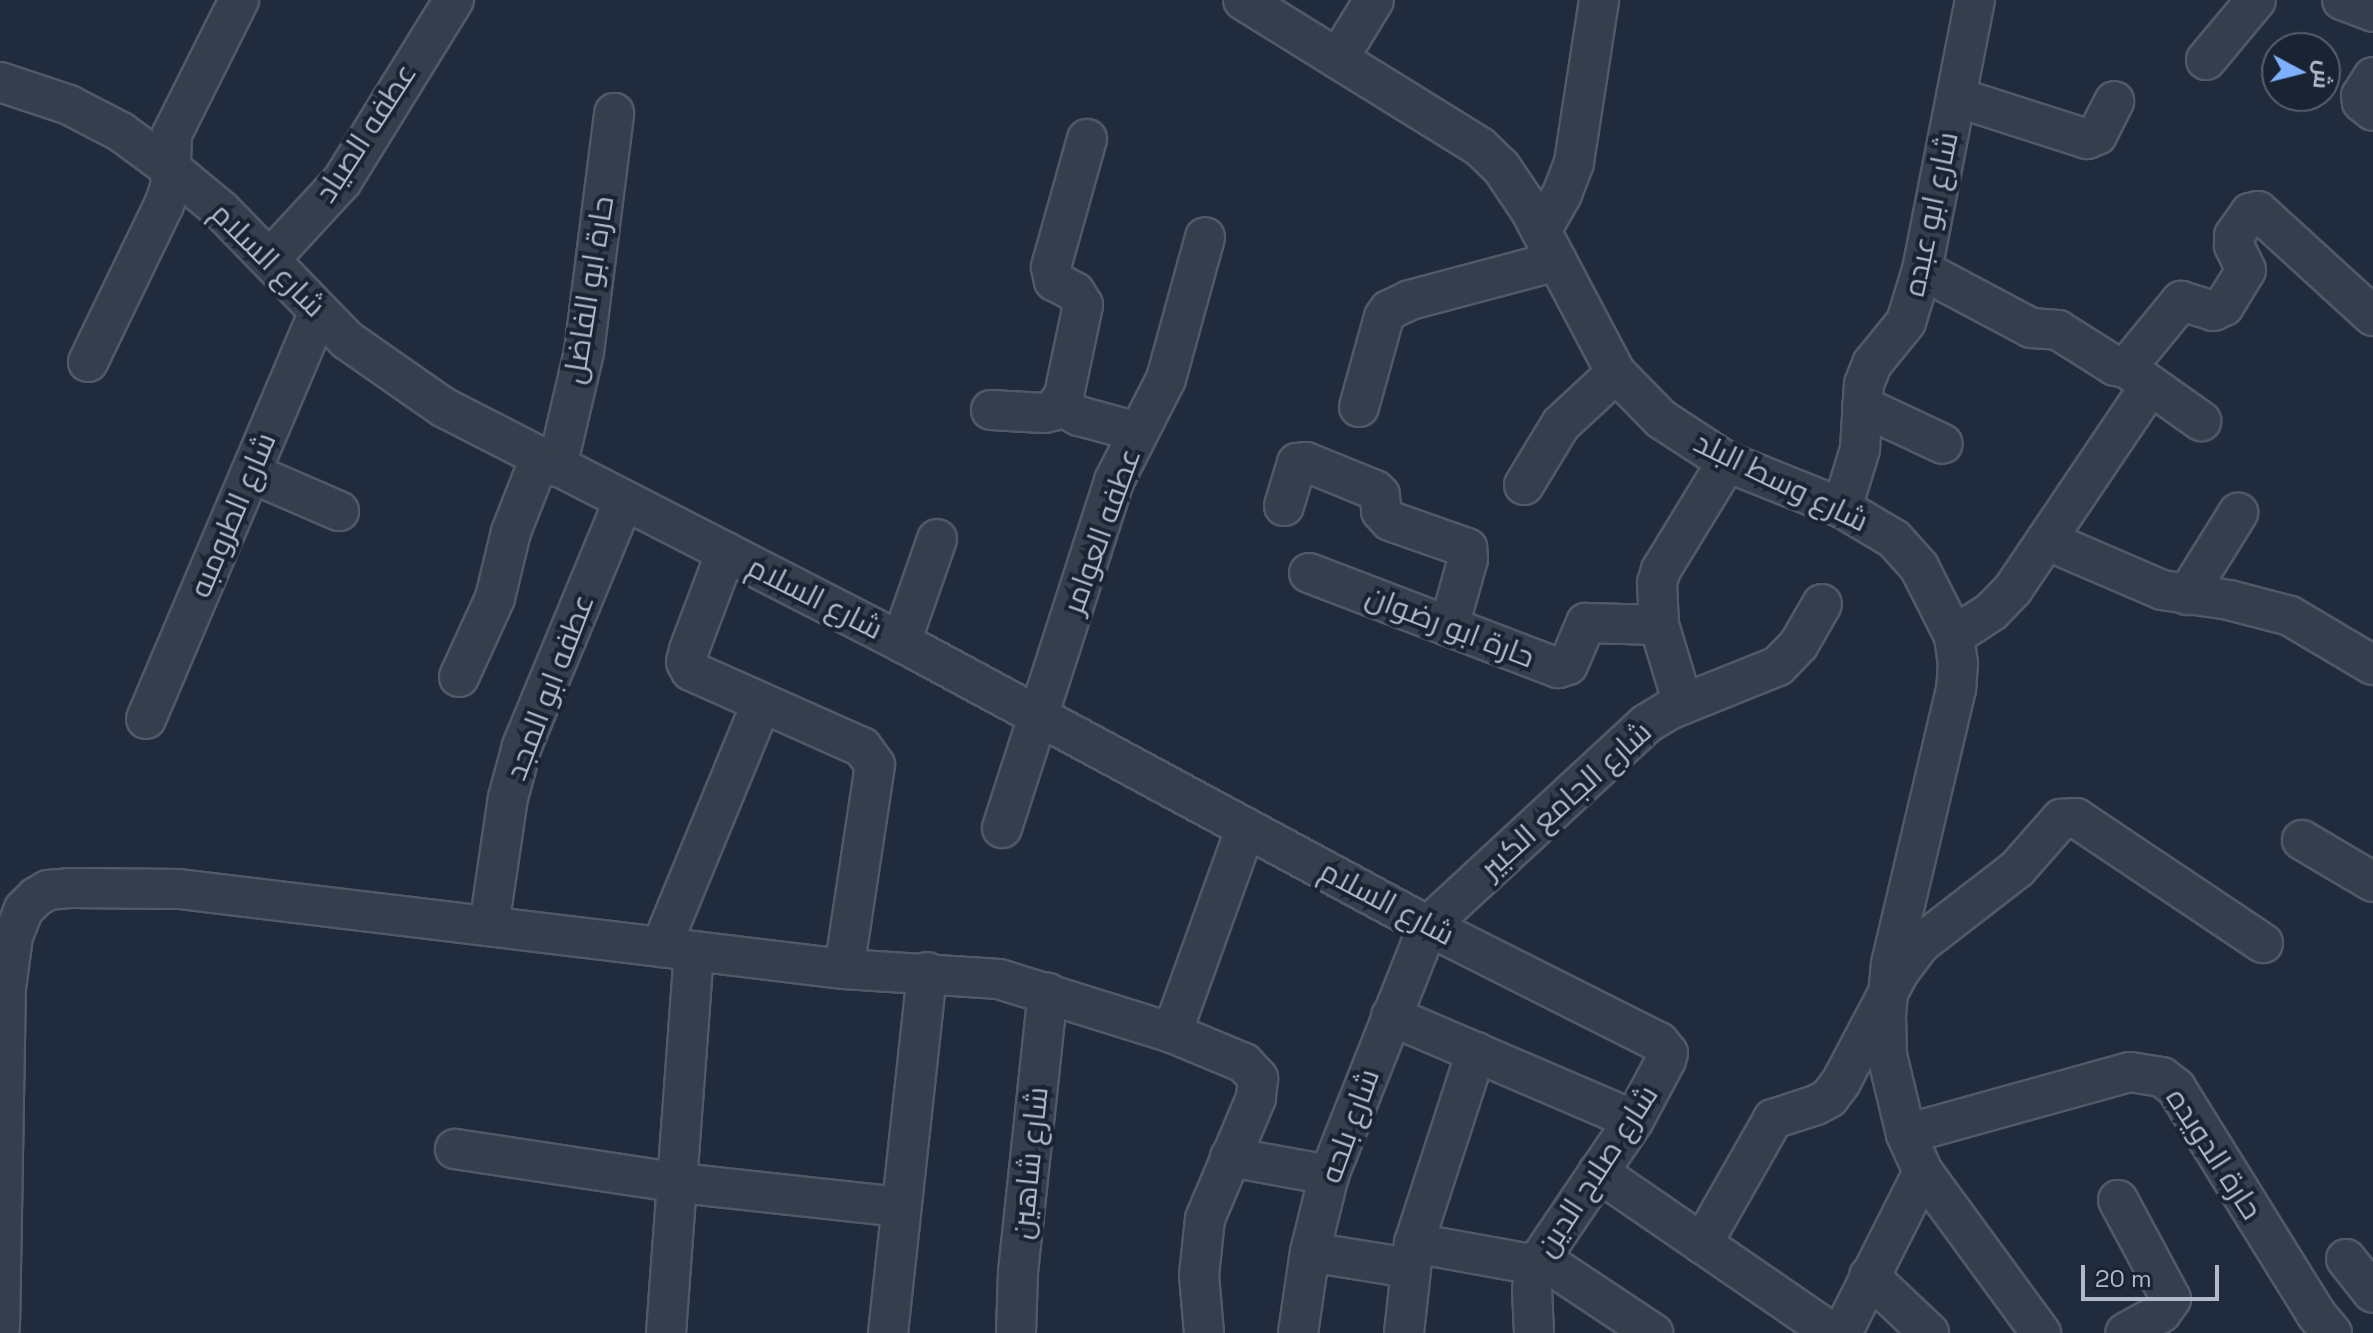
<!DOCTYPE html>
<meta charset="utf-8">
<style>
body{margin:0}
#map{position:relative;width:2373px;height:1333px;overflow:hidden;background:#202c3d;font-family:"Space Grotesk",Cairo,sans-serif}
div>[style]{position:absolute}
.roads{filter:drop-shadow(2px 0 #4f5967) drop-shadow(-2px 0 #4f5967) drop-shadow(0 2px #4f5967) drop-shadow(0 -2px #4f5967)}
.street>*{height:38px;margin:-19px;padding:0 19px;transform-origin:19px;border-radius:19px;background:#343e4d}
span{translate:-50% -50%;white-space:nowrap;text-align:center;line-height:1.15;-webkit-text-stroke:8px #192331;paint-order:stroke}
.street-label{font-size:30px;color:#afb9c9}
.north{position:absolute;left:2261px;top:32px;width:80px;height:80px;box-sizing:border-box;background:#192331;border:2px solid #555f6e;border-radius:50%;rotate:97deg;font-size:22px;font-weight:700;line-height:32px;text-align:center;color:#afb9c9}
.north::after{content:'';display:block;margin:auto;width:28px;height:36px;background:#7db1ff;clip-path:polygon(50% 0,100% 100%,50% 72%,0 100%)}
.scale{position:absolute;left:2081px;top:1265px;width:138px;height:36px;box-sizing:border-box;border:4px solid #afb9c9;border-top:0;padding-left:10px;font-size:24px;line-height:28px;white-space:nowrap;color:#afb9c9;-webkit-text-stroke:6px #192331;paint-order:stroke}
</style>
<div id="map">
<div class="roads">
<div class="street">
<i style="left:1243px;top:0;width:279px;rotate:31.8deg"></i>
<i style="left:1480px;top:147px;width:29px;rotate:44deg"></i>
<i style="left:1501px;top:167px;width:52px;rotate:56deg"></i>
<i style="left:1530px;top:210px;width:184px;rotate:62.2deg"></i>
<i style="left:1616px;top:373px;width:64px;rotate:45.6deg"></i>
<i style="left:1661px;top:419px;width:79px;rotate:33.1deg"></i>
<i style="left:1727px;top:462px;width:124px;rotate:21.8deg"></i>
<i style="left:1842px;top:508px;width:61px;rotate:30.8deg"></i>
<i style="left:1894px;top:539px;width:38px;rotate:48deg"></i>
<i style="left:1919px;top:567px;width:77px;rotate:63.1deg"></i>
<i style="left:1954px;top:636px;width:27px;rotate:82deg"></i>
<i style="left:1958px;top:663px;width:26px;rotate:94deg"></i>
<i style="left:1956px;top:689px;width:283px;rotate:103.3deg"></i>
<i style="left:1891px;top:964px;width:51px;rotate:95.6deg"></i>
<i style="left:1886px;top:1015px;width:40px;rotate:88.6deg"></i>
<i style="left:1887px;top:1055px;width:81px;rotate:76.5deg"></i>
<i style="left:1906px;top:1134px;width:42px;rotate:65.9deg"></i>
<i style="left:1923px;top:1172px;width:200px;rotate:53.8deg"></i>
<i style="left:2342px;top:0;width:33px;rotate:21deg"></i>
<i style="left:1338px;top:59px;width:69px;rotate:-58.6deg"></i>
<i style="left:2206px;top:60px;width:78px;rotate:-50.2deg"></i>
<i style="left:2373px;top:77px;width:22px;rotate:122deg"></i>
<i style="left:2361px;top:96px;width:6px;rotate:81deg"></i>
<i style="left:2362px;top:102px;width:14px;rotate:39deg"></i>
<i style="left:0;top:82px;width:73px;rotate:18.4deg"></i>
<i style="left:69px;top:105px;width:59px;rotate:27.4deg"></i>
<i style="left:121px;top:132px;width:61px;rotate:36.3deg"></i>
<i style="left:170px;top:168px;width:67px;rotate:39.6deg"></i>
<i style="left:222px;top:211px;width:180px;rotate:45.9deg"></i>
<i style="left:347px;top:340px;width:117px;rotate:34.9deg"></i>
<i style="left:443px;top:407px;width:515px;rotate:27.16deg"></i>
<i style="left:901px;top:642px;width:599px;rotate:28.32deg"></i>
<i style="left:1428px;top:926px;width:258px;rotate:26.7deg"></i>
<i style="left:1659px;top:1042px;width:14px;rotate:51deg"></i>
<i style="left:1668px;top:1053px;width:7px;rotate:106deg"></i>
<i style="left:1666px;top:1060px;width:68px;rotate:118.1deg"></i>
<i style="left:1634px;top:1120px;width:175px;rotate:124.1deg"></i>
<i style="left:1536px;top:1265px;width:25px;rotate:99deg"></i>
<i style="left:1532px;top:1290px;width:43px;rotate:87.3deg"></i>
<i style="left:1956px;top:97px;width:138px;rotate:17.8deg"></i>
<i style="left:2087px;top:139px;width:11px;rotate:-22deg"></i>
<i style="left:2097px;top:135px;width:38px;rotate:-63deg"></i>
<i style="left:1541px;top:231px;width:43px;rotate:-60.4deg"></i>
<i style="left:1562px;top:194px;width:34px;rotate:-69deg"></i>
<i style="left:1574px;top:162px;width:164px;rotate:-81.2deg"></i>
<i style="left:270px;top:259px;width:106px;rotate:-47.3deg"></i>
<i style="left:342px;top:181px;width:213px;rotate:-58.3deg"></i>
<i style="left:1922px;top:270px;width:123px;rotate:28deg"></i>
<i style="left:2031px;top:328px;width:27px;rotate:4deg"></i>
<i style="left:2058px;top:330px;width:67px;rotate:32.3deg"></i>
<i style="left:2115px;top:366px;width:11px;rotate:10deg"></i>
<i style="left:2126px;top:368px;width:87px;rotate:-50.6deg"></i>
<i style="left:2181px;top:301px;width:34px;rotate:17deg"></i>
<i style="left:2213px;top:311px;width:12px;rotate:-24deg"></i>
<i style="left:2224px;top:306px;width:42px;rotate:-58.6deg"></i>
<i style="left:2246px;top:270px;width:28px;rotate:-116deg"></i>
<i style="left:2234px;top:245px;width:9px;rotate:-90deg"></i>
<i style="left:2234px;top:236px;width:28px;rotate:-55deg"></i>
<i style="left:2250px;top:213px;width:8px;rotate:-14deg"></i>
<i style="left:2258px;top:211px;width:156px;rotate:42.4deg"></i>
<i style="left:88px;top:362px;width:174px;rotate:-64.2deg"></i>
<i style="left:164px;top:205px;width:18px;rotate:-71deg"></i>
<i style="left:170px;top:188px;width:54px;rotate:-87.9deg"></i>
<i style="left:172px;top:134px;width:150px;rotate:-63.4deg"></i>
<i style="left:2132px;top:372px;width:85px;rotate:35.4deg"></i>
<i style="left:1059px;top:405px;width:23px;rotate:29deg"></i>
<i style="left:1079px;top:416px;width:61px;rotate:15.2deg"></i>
<i style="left:1862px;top:406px;width:89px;rotate:25.1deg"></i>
<i style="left:1359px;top:407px;width:93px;rotate:-74.5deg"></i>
<i style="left:1384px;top:317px;width:9px;rotate:-54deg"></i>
<i style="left:1389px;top:310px;width:23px;rotate:-25deg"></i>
<i style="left:1410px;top:300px;width:152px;rotate:-14.9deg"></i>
<i style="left:991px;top:410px;width:53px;rotate:3.2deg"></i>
<i style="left:1044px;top:413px;width:9px;rotate:-13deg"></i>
<i style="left:1053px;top:411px;width:19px;rotate:-55deg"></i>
<i style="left:1064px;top:395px;width:92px;rotate:-78.1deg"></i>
<i style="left:1083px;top:305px;width:15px;rotate:-122deg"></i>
<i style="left:1075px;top:292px;width:24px;rotate:-152deg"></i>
<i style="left:1054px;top:281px;width:14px;rotate:-102deg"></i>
<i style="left:1051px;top:267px;width:133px;rotate:-74.3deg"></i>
<i style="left:557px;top:467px;width:118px;rotate:-76.8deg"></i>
<i style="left:584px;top:352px;width:241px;rotate:-82.8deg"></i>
<i style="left:251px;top:473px;width:96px;rotate:23.4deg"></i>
<i style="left:1524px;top:485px;width:71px;rotate:-58.8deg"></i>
<i style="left:1561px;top:424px;width:75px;rotate:-42.8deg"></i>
<i style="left:1284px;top:506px;width:45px;rotate:-73.2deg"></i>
<i style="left:1297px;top:463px;width:9px;rotate:-6deg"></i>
<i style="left:1306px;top:462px;width:74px;rotate:22.1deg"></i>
<i style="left:1375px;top:490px;width:7px;rotate:45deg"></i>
<i style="left:1380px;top:495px;width:16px;rotate:86deg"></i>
<i style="left:1381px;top:511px;width:13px;rotate:48deg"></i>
<i style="left:1390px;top:521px;width:82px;rotate:19.3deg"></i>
<i style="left:1467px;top:548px;width:11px;rotate:85deg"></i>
<i style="left:1468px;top:559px;width:70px;rotate:105.8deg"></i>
<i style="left:1842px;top:508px;width:62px;rotate:-73deg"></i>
<i style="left:1860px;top:449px;width:65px;rotate:-86.5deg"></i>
<i style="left:1864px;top:384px;width:22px;rotate:-68deg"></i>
<i style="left:1872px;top:364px;width:54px;rotate:-51deg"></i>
<i style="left:1906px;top:322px;width:54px;rotate:-72.9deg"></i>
<i style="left:1922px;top:270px;width:275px;rotate:-78.9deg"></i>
<i style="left:2046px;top:540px;width:126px;rotate:23.3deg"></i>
<i style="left:2162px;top:590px;width:68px;rotate:8.5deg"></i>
<i style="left:2229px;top:600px;width:63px;rotate:14.7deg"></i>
<i style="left:2290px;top:616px;width:96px;rotate:30.6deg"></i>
<i style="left:726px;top:552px;width:105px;rotate:110.7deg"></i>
<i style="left:689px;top:650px;width:12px;rotate:104deg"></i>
<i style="left:686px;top:662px;width:10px;rotate:61deg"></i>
<i style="left:691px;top:671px;width:187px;rotate:24deg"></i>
<i style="left:862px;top:747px;width:22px;rotate:54deg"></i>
<i style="left:875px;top:765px;width:206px;rotate:98.6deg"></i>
<i style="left:1309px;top:573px;width:267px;rotate:20.9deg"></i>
<i style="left:1558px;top:668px;width:10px;rotate:-17deg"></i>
<i style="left:1568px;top:665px;width:46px;rotate:-66.8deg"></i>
<i style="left:1586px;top:623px;width:73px;rotate:1.6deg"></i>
<i style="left:2187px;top:595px;width:97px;rotate:-58.1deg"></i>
<i style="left:1954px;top:636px;width:45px;rotate:-33.3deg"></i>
<i style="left:1992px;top:611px;width:30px;rotate:-46deg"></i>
<i style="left:2013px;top:589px;width:245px;rotate:-56deg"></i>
<i style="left:901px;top:642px;width:109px;rotate:-70.7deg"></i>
<i style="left:459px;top:677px;width:87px;rotate:-65.5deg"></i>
<i style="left:495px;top:598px;width:68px;rotate:-76.4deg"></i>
<i style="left:511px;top:532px;width:79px;rotate:-68.6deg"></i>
<i style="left:1683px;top:704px;width:83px;rotate:-106.9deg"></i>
<i style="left:1659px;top:625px;width:42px;rotate:-92.7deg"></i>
<i style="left:1657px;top:583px;width:14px;rotate:-73deg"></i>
<i style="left:1661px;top:570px;width:127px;rotate:-58.6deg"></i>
<i style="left:146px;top:719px;width:442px;rotate:-67deg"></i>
<i style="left:1002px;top:828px;width:365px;rotate:-72.1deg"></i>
<i style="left:1114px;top:481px;width:114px;rotate:-63deg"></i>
<i style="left:1166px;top:379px;width:147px;rotate:-74.6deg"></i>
<i style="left:2302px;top:840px;width:82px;rotate:30.6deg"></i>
<i style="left:489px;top:926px;width:129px;rotate:-81.6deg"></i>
<i style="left:508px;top:798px;width:54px;rotate:-74.9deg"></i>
<i style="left:522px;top:746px;width:266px;rotate:-67.5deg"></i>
<i style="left:661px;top:947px;width:263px;rotate:-67.6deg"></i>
<i style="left:1391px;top:1016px;width:264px;rotate:23.2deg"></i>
<i style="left:1172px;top:1033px;width:218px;rotate:-70.2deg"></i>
<i style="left:1906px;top:1134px;width:232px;rotate:-15.5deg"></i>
<i style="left:2130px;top:1072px;width:32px;rotate:9deg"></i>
<i style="left:2162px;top:1077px;width:18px;rotate:38deg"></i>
<i style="left:2176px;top:1088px;width:266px;rotate:58.2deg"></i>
<i style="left:2316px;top:1314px;width:25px;rotate:50deg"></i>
<i style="left:455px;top:1149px;width:227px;rotate:8.6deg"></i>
<i style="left:679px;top:1183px;width:223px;rotate:6.2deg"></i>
<i style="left:1230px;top:1157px;width:101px;rotate:10.3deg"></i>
<i style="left:1598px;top:1172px;width:284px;rotate:34.5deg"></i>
<i style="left:2118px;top:1200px;width:112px;rotate:61.8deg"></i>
<i style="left:2171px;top:1299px;width:17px;rotate:126deg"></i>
<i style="left:2161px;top:1313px;width:41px;rotate:150.9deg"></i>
<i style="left:1414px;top:1243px;width:124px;rotate:10.2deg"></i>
<i style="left:1702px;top:1244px;width:144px;rotate:-60.4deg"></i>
<i style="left:1773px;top:1119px;width:45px;rotate:-18deg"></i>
<i style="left:1816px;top:1105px;width:15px;rotate:-28deg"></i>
<i style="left:1829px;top:1098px;width:20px;rotate:-53deg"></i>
<i style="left:1841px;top:1082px;width:124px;rotate:-62.2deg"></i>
<i style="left:1899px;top:972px;width:35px;rotate:-53deg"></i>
<i style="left:1920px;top:944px;width:123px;rotate:-37.7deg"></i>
<i style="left:2017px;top:869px;width:67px;rotate:-48.7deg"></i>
<i style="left:2061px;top:819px;width:15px;rotate:-4deg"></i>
<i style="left:2076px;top:818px;width:225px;rotate:33.8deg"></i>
<i style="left:1310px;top:1252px;width:100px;rotate:9.2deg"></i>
<i style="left:1540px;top:1258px;width:136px;rotate:33.6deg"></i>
<i style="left:2346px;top:1259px;width:43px;rotate:51.5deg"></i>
<i style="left:1869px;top:1276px;width:83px;rotate:43.5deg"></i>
<i style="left:0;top:1327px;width:339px;rotate:-89deg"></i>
<i style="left:6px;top:988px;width:52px;rotate:-82.3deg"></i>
<i style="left:13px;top:936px;width:29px;rotate:-68deg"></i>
<i style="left:24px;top:909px;width:17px;rotate:-45deg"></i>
<i style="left:36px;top:897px;width:14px;rotate:-30deg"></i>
<i style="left:48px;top:890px;width:22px;rotate:-5deg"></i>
<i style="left:70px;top:888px;width:109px;rotate:0.5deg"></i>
<i style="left:179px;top:889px;width:670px;rotate:6.86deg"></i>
<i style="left:844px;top:969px;width:155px;rotate:3.7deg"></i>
<i style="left:999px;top:979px;width:181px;rotate:17.3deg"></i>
<i style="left:1172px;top:1033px;width:78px;rotate:22.6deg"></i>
<i style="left:1244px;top:1063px;width:21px;rotate:47deg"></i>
<i style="left:1258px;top:1078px;width:20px;rotate:96deg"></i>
<i style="left:1256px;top:1098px;width:131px;rotate:112.9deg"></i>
<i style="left:1205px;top:1219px;width:56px;rotate:96.1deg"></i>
<i style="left:1199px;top:1275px;width:58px;rotate:85.1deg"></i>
<i style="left:666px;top:1333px;width:383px;rotate:-85.8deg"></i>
<i style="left:888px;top:1333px;width:363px;rotate:-83.8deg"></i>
<i style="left:1016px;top:1333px;width:61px;rotate:-88.1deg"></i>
<i style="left:1018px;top:1272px;width:281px;rotate:-83.9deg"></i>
<i style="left:1298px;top:1333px;width:82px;rotate:-81.6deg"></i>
<i style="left:1310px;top:1252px;width:79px;rotate:-76.1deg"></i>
<i style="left:1329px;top:1175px;width:268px;rotate:-68.3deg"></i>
<i style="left:1428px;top:926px;width:297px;rotate:-42.8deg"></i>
<i style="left:1646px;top:724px;width:29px;rotate:-31deg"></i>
<i style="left:1671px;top:709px;width:115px;rotate:-21.9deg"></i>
<i style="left:1778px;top:666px;width:30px;rotate:-46deg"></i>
<i style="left:1799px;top:644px;width:46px;rotate:-60.1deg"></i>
<i style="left:1404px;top:1333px;width:91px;rotate:-83.7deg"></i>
<i style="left:1414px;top:1243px;width:201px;rotate:-72deg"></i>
<i style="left:1842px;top:1333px;width:180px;rotate:-63.3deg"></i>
</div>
</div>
<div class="street-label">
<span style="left:366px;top:133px;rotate:-57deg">عطفه الصياد</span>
<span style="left:1931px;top:214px;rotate:-78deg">شارع ابو عبده</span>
<span style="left:268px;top:260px;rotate:45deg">شارع السلام</span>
<span style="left:589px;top:290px;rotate:-81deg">حارة ابو الفاضل</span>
<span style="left:1781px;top:482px;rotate:26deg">شارع وسط البلد</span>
<span style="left:233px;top:515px;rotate:-67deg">شارع الطرومبه</span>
<span style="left:1102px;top:531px;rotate:-70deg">عطفه العوامر</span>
<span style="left:815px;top:598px;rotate:27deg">شارع السلام</span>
<span style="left:1450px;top:627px;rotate:21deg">حارة ابو رضوان</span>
<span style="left:550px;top:687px;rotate:-69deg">عطفه ابو المجد</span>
<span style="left:1566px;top:800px;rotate:-42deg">شارع الجامع الكبير</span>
<span style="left:1387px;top:903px;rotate:28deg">شارع السلام</span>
<span style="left:1350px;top:1126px;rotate:-70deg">شارع بلحه</span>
<span style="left:2214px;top:1154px;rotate:57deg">حارة الدويده</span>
<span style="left:1030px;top:1163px;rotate:-84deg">شارع شاهين</span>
<span style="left:1597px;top:1171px;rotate:-57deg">شارع صلاح الدين</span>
</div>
<div class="north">ش</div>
<div class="scale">20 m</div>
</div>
